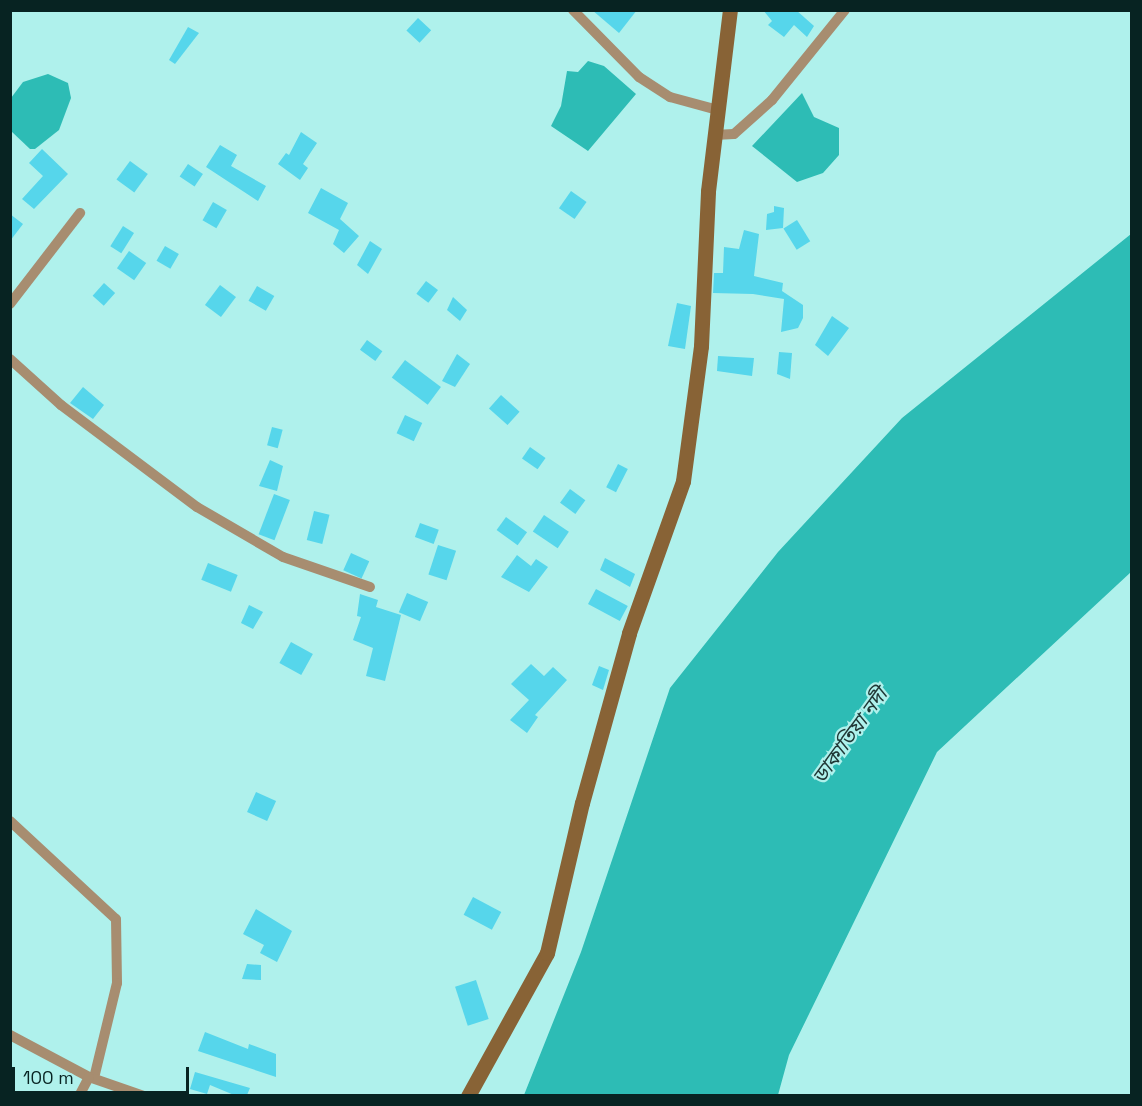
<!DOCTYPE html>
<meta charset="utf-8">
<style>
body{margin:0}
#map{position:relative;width:1142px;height:1106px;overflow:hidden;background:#aff1ec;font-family:"Space Grotesk","Noto Sans Bengali",sans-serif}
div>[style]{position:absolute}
.water>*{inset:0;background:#2dbcb5}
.building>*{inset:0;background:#56d6eb;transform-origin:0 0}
.street>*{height:10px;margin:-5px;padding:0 5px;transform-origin:5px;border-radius:5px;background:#a78d70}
.secondary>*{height:15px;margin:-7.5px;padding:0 7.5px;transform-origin:7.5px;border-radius:7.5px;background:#886336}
span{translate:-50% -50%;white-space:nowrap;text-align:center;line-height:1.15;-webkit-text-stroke:4.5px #aff1ec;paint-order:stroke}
.water-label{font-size:20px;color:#203735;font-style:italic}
.frame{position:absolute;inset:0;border:12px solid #072322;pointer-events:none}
.scale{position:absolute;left:12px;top:1067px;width:177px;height:27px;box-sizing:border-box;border:3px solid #072322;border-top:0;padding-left:8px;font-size:18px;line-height:21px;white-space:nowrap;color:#072322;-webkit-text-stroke:4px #aff1ec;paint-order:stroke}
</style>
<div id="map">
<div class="water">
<i style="clip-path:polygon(588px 61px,604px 66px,636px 94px,588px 151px,551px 126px,561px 106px,567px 71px,578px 72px)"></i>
<i style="clip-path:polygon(48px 74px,68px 83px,71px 98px,59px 130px,35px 149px,30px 149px,11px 131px,11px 98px,23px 82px)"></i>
<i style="clip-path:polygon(802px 93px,814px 117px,839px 128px,839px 155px,823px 173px,797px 182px,752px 146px)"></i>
<i style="clip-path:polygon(1131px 234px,1131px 572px,937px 752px,789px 1055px,778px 1095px,524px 1095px,581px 952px,670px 688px,778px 552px,902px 418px)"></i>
</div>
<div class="building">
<i style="clip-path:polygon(592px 10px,637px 10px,619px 33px)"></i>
<i style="clip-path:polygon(763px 10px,796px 10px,814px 26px,807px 37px,794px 25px,784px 37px,768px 25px,772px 21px)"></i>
<i style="left:418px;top:18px;width:18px;height:17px;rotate:43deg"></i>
<i style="clip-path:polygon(188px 27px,199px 33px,175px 64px,169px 60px)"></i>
<i style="clip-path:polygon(301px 132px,317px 143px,303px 164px,308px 168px,300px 180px,278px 164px,286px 153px,289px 155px)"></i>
<i style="clip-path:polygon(220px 145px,237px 155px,231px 166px,266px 186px,258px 201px,206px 167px)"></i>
<i style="clip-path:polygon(42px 149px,68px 174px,34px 209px,22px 199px,43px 176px,29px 163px)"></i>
<i style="left:130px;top:161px;width:22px;height:23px;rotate:36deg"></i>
<i style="left:188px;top:164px;width:18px;height:15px;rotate:34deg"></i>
<i style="clip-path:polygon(321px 188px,348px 203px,340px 219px,359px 236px,344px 253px,333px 244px,339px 230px,308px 213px)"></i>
<i style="left:571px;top:191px;width:19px;height:21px;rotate:35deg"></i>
<i style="left:213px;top:202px;width:16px;height:21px;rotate:30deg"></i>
<i style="clip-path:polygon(774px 206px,784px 208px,783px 228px,766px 230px,767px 214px,774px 212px)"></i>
<i style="clip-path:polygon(10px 214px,23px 224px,10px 241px)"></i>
<i style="left:797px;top:220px;width:25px;height:16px;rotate:58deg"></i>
<i style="left:123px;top:226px;width:13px;height:24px;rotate:32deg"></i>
<i style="clip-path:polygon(744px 230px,759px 234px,754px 276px,783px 283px,782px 291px,803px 305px,803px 318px,798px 328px,781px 332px,784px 299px,753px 294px,713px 293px,714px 273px,723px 273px,724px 247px,739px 249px)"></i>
<i style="clip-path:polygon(370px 241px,382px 249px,368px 274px,357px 265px)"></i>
<i style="left:165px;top:246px;width:16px;height:17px;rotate:30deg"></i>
<i style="left:129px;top:251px;width:21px;height:21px;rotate:35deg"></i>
<i style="left:426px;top:281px;width:15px;height:16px;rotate:37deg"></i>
<i style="left:104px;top:283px;width:15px;height:17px;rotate:42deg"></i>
<i style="left:220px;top:285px;width:20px;height:25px;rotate:37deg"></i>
<i style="left:257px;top:286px;width:20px;height:17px;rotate:30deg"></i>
<i style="clip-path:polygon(453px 297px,467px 310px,460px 321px,447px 310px)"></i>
<i style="clip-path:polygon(677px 303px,691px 306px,685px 349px,668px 346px)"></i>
<i style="clip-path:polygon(832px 316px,849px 328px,828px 356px,815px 345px)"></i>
<i style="left:367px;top:340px;width:19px;height:12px;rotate:36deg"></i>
<i style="clip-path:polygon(779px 352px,792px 353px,790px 379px,777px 374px)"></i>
<i style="clip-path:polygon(457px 354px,470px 364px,455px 387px,442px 381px)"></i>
<i style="clip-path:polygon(718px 356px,754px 358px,752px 376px,717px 371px)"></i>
<i style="left:405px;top:360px;width:45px;height:22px;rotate:37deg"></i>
<i style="clip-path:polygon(83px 387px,104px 405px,93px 419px,70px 403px)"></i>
<i style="left:501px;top:395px;width:25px;height:18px;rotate:42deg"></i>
<i style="left:405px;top:415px;width:19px;height:20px;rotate:25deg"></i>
<i style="left:272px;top:427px;width:11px;height:19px;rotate:15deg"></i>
<i style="left:530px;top:447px;width:19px;height:14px;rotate:35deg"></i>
<i style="clip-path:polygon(270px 460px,283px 466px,277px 491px,259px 486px)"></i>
<i style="left:618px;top:464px;width:11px;height:26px;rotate:27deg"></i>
<i style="left:570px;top:489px;width:19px;height:17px;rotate:36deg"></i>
<i style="left:274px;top:494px;width:17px;height:43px;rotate:21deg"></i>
<i style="left:314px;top:511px;width:16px;height:30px;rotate:14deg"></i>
<i style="left:544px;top:515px;width:30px;height:20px;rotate:34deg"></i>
<i style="left:506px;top:517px;width:26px;height:16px;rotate:36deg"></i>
<i style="left:420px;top:523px;width:20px;height:15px;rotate:20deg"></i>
<i style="left:438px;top:545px;width:19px;height:31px;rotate:18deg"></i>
<i style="left:351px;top:553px;width:20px;height:19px;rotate:24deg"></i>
<i style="clip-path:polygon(517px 555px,531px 566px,536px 559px,548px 567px,529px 592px,501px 577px)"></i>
<i style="clip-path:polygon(605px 558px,635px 574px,630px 587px,600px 570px)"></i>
<i style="left:208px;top:563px;width:32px;height:18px;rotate:22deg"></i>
<i style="left:596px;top:589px;width:36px;height:17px;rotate:28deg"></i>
<i style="left:407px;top:593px;width:23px;height:21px;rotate:23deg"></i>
<i style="clip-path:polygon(360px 594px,378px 600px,376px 607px,401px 615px,385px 681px,366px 676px,373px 648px,353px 640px,361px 617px,357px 616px)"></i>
<i style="clip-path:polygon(249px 605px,263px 612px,253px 629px,241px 623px)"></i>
<i style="left:291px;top:642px;width:25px;height:24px;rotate:29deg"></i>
<i style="clip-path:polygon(531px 664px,544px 676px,553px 667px,567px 680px,535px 715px,538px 717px,527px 733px,510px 720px,529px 700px,511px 684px)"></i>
<i style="clip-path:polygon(599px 666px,609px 670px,603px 690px,592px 685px)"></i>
<i style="left:256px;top:792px;width:22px;height:22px;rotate:24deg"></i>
<i style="left:473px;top:897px;width:32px;height:20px;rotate:28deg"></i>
<i style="clip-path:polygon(256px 909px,292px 931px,277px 962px,260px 953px,264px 945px,243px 934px)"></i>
<i style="clip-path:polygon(247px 964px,261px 965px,261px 980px,242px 979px)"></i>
<i style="left:476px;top:980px;width:41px;height:22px;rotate:72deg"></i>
<i style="clip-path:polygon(205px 1032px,248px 1049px,249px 1044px,276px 1054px,276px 1077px,198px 1051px)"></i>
<i style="clip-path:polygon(195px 1072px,250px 1088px,247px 1095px,234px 1095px,210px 1085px,207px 1094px,190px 1089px)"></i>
</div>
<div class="street">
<i style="left:573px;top:10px;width:94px;rotate:45.4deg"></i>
<i style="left:639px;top:77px;width:37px;rotate:33deg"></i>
<i style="left:670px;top:97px;width:50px;rotate:15.2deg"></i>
<i style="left:714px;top:135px;width:20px;rotate:-3deg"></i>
<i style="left:734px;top:134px;width:51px;rotate:-41.8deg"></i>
<i style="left:772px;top:100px;width:116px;rotate:-51deg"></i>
<i style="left:10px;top:304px;width:115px;rotate:-52.4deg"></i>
<i style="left:10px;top:359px;width:69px;rotate:42deg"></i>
<i style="left:61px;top:405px;width:170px;rotate:36.9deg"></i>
<i style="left:197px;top:507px;width:99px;rotate:30.2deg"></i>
<i style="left:283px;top:557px;width:92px;rotate:19deg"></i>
<i style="left:10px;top:821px;width:144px;rotate:42.8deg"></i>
<i style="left:116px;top:919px;width:64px;rotate:89.1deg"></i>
<i style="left:117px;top:983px;width:98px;rotate:103.6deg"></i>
<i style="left:10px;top:1035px;width:89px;rotate:28deg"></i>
<i style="left:89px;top:1077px;width:58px;rotate:19.1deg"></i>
<i style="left:79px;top:1096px;width:21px;rotate:-62deg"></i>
</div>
<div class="secondary">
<i style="left:468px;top:1096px;width:163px;rotate:-61.1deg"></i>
<i style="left:547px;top:953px;width:154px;rotate:-76.9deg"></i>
<i style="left:582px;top:803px;width:176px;rotate:-74.5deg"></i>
<i style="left:629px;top:633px;width:161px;rotate:-70.4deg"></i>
<i style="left:683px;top:481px;width:136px;rotate:-82.4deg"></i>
<i style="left:701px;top:346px;width:155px;rotate:-87.4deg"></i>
<i style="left:708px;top:191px;width:182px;rotate:-83.1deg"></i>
</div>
<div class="water-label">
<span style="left:850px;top:736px;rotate:-54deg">ডাকাতিয়া নদী</span>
</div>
<div class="frame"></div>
<div class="scale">100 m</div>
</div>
